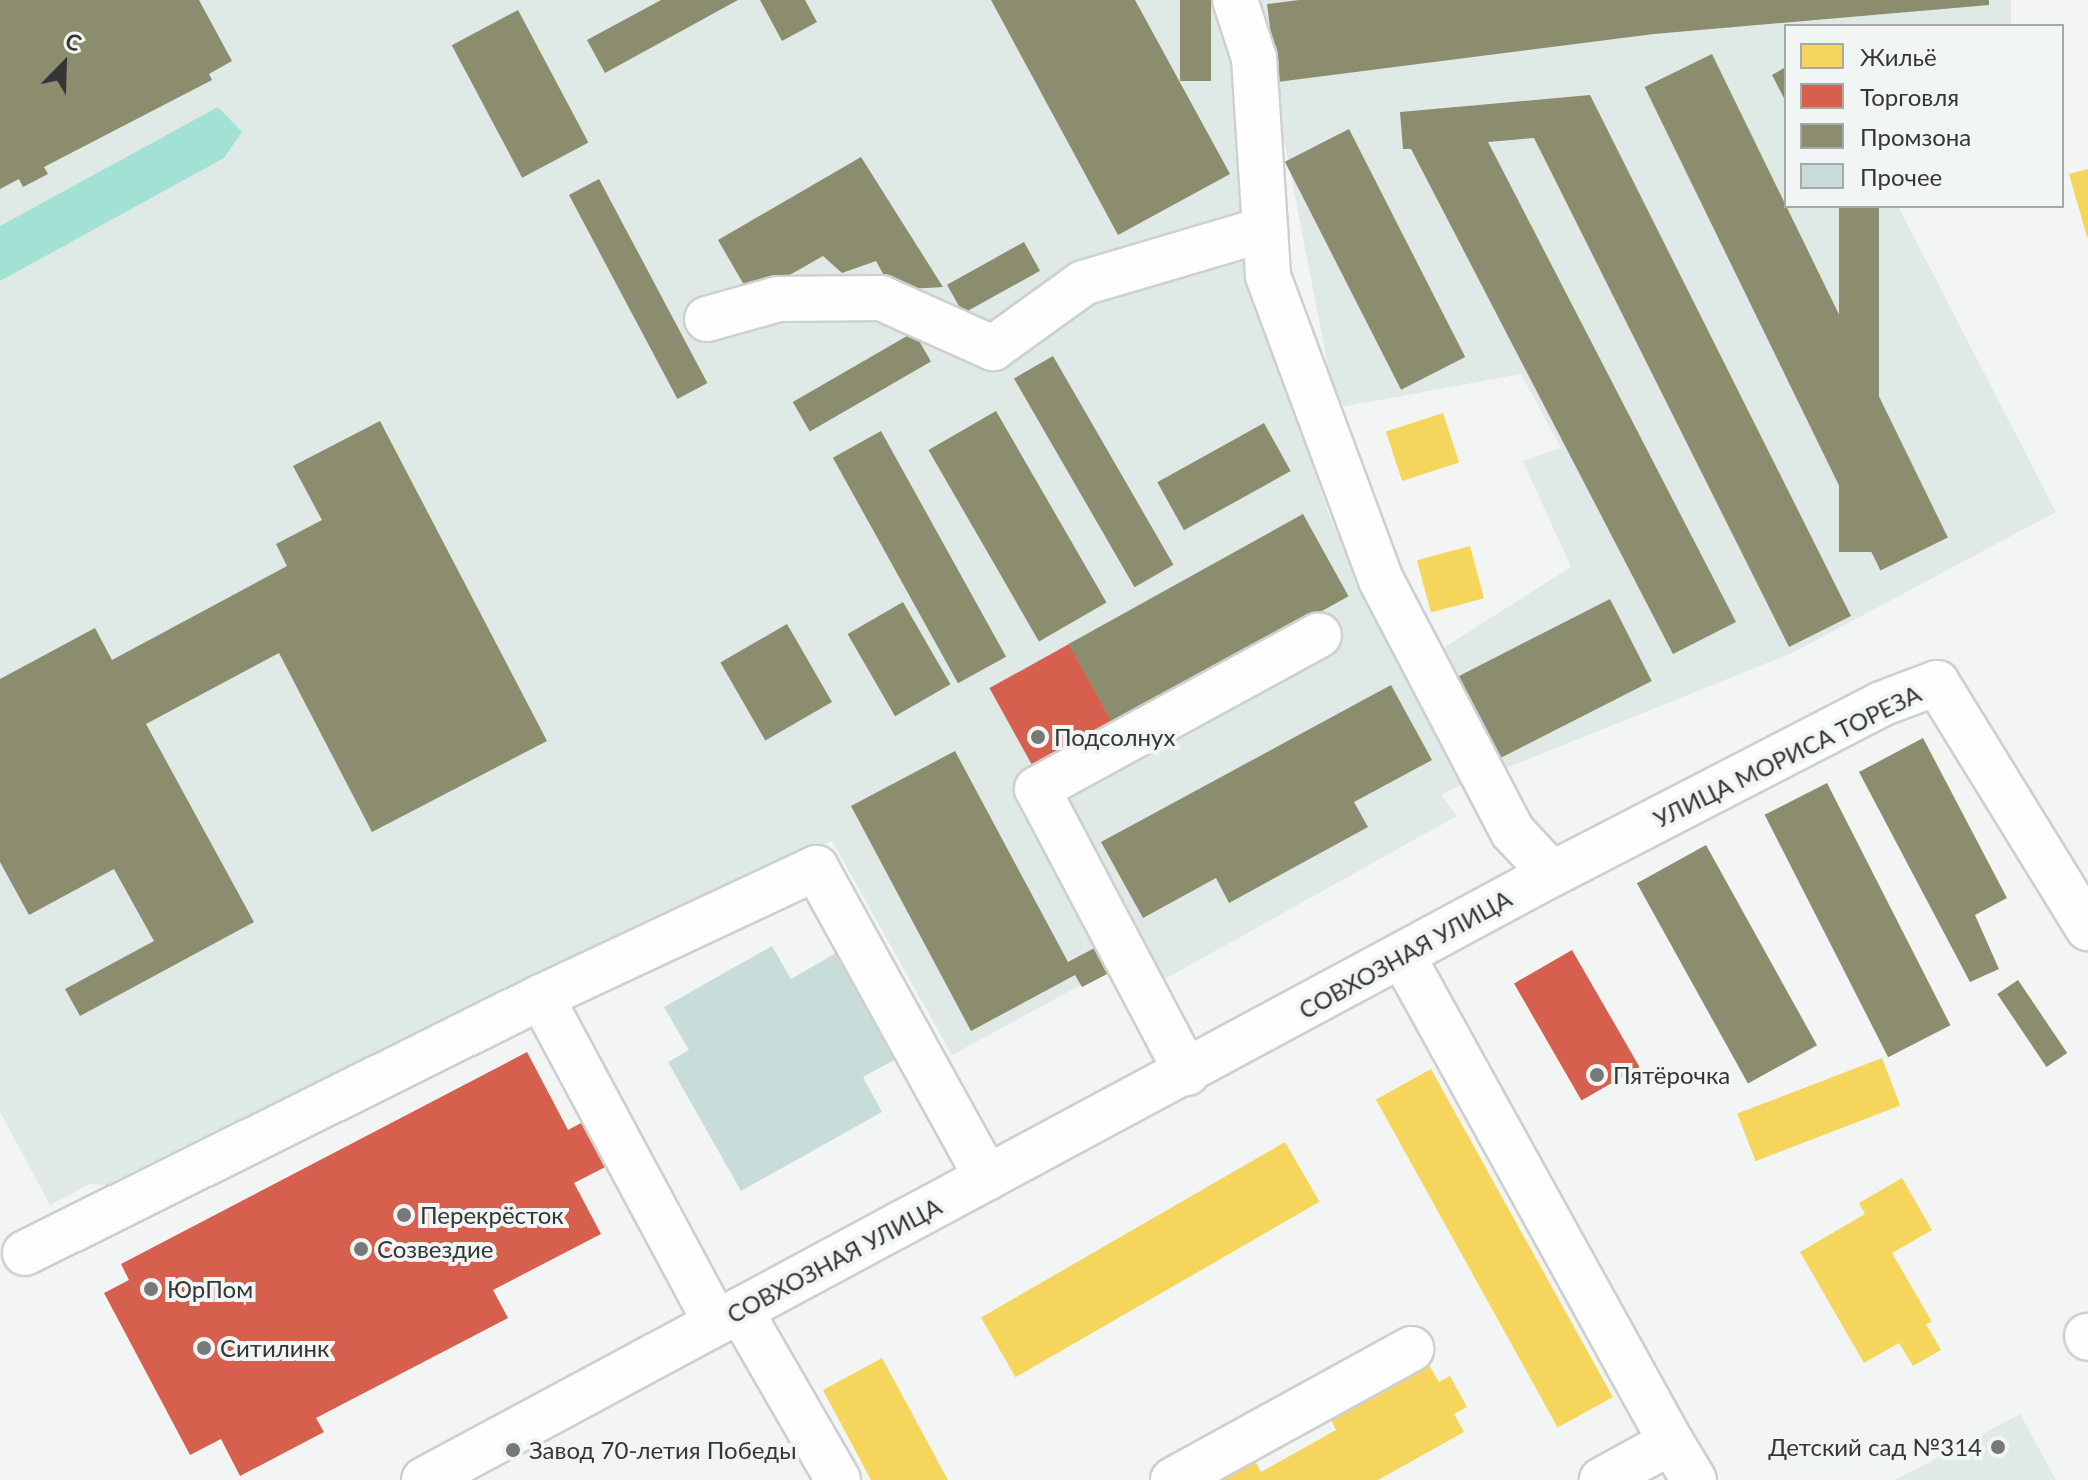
<!DOCTYPE html>
<meta charset="utf-8">
<style>
body{margin:0}
#map{position:relative;width:2088px;height:1480px;overflow:hidden;background:#f2f5f4;font-family:Lato,sans-serif}
div>[style]{position:absolute}
.built>*{inset:0;background:#dfe9e6}
.forest>*{inset:0;background:#a4e1d5}
.homes>*{inset:0;background:#f6d55c;transform-origin:0 0}
.shops>*{inset:0;background:#d6604d;transform-origin:0 0}
.industry>*{inset:0;background:#8c8c6e;transform-origin:0 0}
.building>*{inset:0;background:#c8ddd9}
.roads{filter:drop-shadow(2px 0 #ced0cf) drop-shadow(-2px 0 #ced0cf) drop-shadow(0 2px #ced0cf) drop-shadow(0 -2px #ced0cf)}
.minor>*{height:44px;margin:-22px;padding:0 22px;transform-origin:22px;border-radius:22px;background:#fdfefd}
.dots>*{width:22px;height:22px;translate:-50% -50%;box-sizing:border-box;border:4px solid #f1f6f4;border-radius:50%}
span{translate:-50% -50%;white-space:nowrap;text-align:center;line-height:1.15;-webkit-text-stroke:8px #f1f6f4;paint-order:stroke}
.poi-label{font-size:24px;color:#343636}
.left{translate:0 -50%;text-align:left}
.right{translate:-100% -50%;text-align:right}
.street-label{font-size:24px;color:#343636}
.legend{position:absolute;left:1784px;top:24px;width:280px;height:184px;box-sizing:border-box;background:#f1f6f4;border:2px solid #a5a9a8;margin:0;padding:10px 14px;list-style:none;font-size:24px;color:#343636}
.legend li{display:flex;align-items:center;gap:16px;height:40px}
.legend b{width:40px;border:2px solid #a5a9a8}
.north{position:absolute;left:24px;top:24px;width:80px;height:80px;-webkit-text-stroke:6px #f1f6f4;paint-order:stroke;rotate:23deg;font-size:22px;font-weight:700;line-height:32px;text-align:center;color:#343636}
.north::after{content:'';display:block;margin:auto;width:28px;height:36px;background:#343636;clip-path:polygon(50% 0,100% 100%,50% 72%,0 100%)}
</style>
<div id="map">
<div class="built">
<i style="clip-path:polygon(0 0,1216px 0,1238px 63px,1251px 277px,1329px 515px,1467px 782px,1441px 795px,1457px 816px,1163px 980px,1143px 951px,952px 1055px,832px 841px,570px 961px,134px 1187px,90px 1184px,50px 1205px,0 1112px)"></i>
<i style="clip-path:polygon(1251px 0,2011px 0,2011px 26px,1786px 26px,1786px 206px,1898px 206px,2056px 512px,1792px 653px,1496px 772px,1437px 652px,1571px 567px,1523px 461px,1561px 448px,1521px 374px,1336px 408px,1267px 52px)"></i>
<i style="clip-path:polygon(2020px 1414px,2056px 1480px,1895px 1480px)"></i>
</div>
<div class="forest">
<i style="clip-path:polygon(218px 107px,242px 132px,224px 158px,0 281px,0 226px)"></i>
</div>
<div class="homes">
<i style="clip-path:polygon(2088px 169px,2088px 237px,2087px 237px,2069px 174px)"></i>
<i style="left:1443px;top:413px;width:52px;height:60px;rotate:72deg"></i>
<i style="left:1470px;top:546px;width:54px;height:55px;rotate:75deg"></i>
<i style="left:1882px;top:1058px;width:51px;height:155px;rotate:69deg"></i>
<i style="left:1431px;top:1069px;width:375px;height:63px;rotate:61deg"></i>
<i style="left:1285px;top:1142px;width:69px;height:351px;rotate:60deg"></i>
<i style="clip-path:polygon(1902px 1178px,1932px 1230px,1892px 1253px,1932px 1322px,1926px 1324px,1941px 1350px,1913px 1366px,1899px 1343px,1864px 1363px,1800px 1252px,1865px 1214px,1859px 1203px)"></i>
<i style="clip-path:polygon(882px 1358px,948px 1480px,871px 1480px,823px 1390px)"></i>
<i style="clip-path:polygon(1429px 1365px,1439px 1382px,1450px 1376px,1467px 1407px,1454px 1414px,1464px 1432px,1378px 1480px,1222px 1480px,1255px 1461px,1261px 1472px,1336px 1430px,1331px 1420px)"></i>
</div>
<div class="shops">
<i style="left:1069px;top:644px;width:94px;height:91px;rotate:61deg"></i>
<i style="left:1572px;top:950px;width:135px;height:67px;rotate:60deg"></i>
<i style="clip-path:polygon(527px 1052px,568px 1130px,598px 1114px,621px 1159px,574px 1183px,601px 1234px,493px 1290px,508px 1318px,316px 1418px,324px 1432px,240px 1476px,221px 1439px,190px 1455px,104px 1293px,129px 1280px,121px 1264px)"></i>
</div>
<div class="industry">
<i style="clip-path:polygon(0 0,199px 0,232px 61px,209px 74px,212px 80px,44px 167px,48px 174px,23px 187px,19px 179px,0 189px)"></i>
<i style="clip-path:polygon(661px 0,738px 0,605px 73px,587px 40px)"></i>
<i style="clip-path:polygon(760px 0,805px 0,817px 22px,782px 41px)"></i>
<i style="clip-path:polygon(991px 0,1135px 0,1230px 174px,1118px 235px)"></i>
<i style="left:1180px;top:0;width:31px;height:81px"></i>
<i style="clip-path:polygon(1299px 0,1989px 0,1989px 5px,1654px 34px,1277px 82px,1267px 4px)"></i>
<i style="left:518px;top:10px;width:150px;height:75px;rotate:62deg"></i>
<i style="left:1712px;top:54px;width:538px;height:75px;rotate:64deg"></i>
<i style="clip-path:polygon(1786px 67px,1786px 102px,1772px 75px)"></i>
<i style="clip-path:polygon(1590px 95px,1851px 616px,1789px 647px,1534px 138px,1488px 142px,1736px 622px,1673px 654px,1411px 149px,1403px 149px,1400px 112px)"></i>
<i style="left:1349px;top:129px;width:256px;height:72px;rotate:63deg"></i>
<i style="clip-path:polygon(861px 157px,943px 287px,892px 290px,876px 261px,842px 273px,823px 256px,751px 297px,718px 240px)"></i>
<i style="left:599px;top:179px;width:231px;height:34px;rotate:62deg"></i>
<i style="left:1839px;top:206px;width:40px;height:346px"></i>
<i style="left:1024px;top:242px;width:33px;height:88px;rotate:61deg"></i>
<i style="left:914px;top:332px;width:34px;height:140px;rotate:60deg"></i>
<i style="left:1053px;top:356px;width:241px;height:45px;rotate:60deg"></i>
<i style="left:996px;top:411px;width:221px;height:78px;rotate:60deg"></i>
<i style="clip-path:polygon(380px 421px,547px 741px,372px 832px,279px 653px,146px 724px,254px 922px,80px 1016px,65px 989px,154px 941px,114px 869px,29px 915px,0 862px,0 679px,95px 628px,112px 660px,287px 566px,276px 544px,322px 520px,293px 466px)"></i>
<i style="left:1264px;top:423px;width:55px;height:122px;rotate:61deg"></i>
<i style="left:881px;top:431px;width:258px;height:55px;rotate:61deg"></i>
<i style="left:1303px;top:514px;width:94px;height:268px;rotate:61deg"></i>
<i style="left:1610px;top:599px;width:92px;height:171px;rotate:63deg"></i>
<i style="left:903px;top:602px;width:95px;height:64px;rotate:60deg"></i>
<i style="left:787px;top:624px;width:90px;height:77px;rotate:60deg"></i>
<i style="clip-path:polygon(1391px 685px,1432px 760px,1354px 802px,1368px 827px,1229px 903px,1216px 878px,1143px 918px,1101px 842px)"></i>
<i style="clip-path:polygon(1923px 738px,2007px 898px,1975px 915px,1999px 969px,1970px 982px,1859px 772px)"></i>
<i style="clip-path:polygon(955px 751px,1068px 962px,1102px 944px,1115px 970px,1082px 987px,1075px 975px,971px 1031px,851px 806px)"></i>
<i style="left:1827px;top:783px;width:272px;height:70px;rotate:63deg"></i>
<i style="left:1706px;top:845px;width:229px;height:79px;rotate:61deg"></i>
<i style="left:2018px;top:980px;width:88px;height:25px;rotate:56deg"></i>
</div>
<div class="building">
<i style="clip-path:polygon(772px 946px,791px 979px,836px 953px,896px 1059px,863px 1077px,882px 1112px,741px 1191px,668px 1062px,689px 1050px,664px 1007px)"></i>
</div>
<div class="roads">
<div class="minor">
<i style="left:1235px;top:0;width:61px;rotate:71.9deg"></i>
<i style="left:1254px;top:58px;width:218px;rotate:86.3deg"></i>
<i style="left:1268px;top:276px;width:324px;rotate:69.6deg"></i>
<i style="left:1381px;top:580px;width:284px;rotate:62.4deg"></i>
<i style="left:1513px;top:832px;width:57px;rotate:47.1deg"></i>
<i style="left:707px;top:319px;width:74px;rotate:-15.7deg"></i>
<i style="left:778px;top:299px;width:103px;rotate:-0.6deg"></i>
<i style="left:881px;top:298px;width:123px;rotate:24.1deg"></i>
<i style="left:993px;top:348px;width:111px;rotate:-35.8deg"></i>
<i style="left:1083px;top:283px;width:190px;rotate:-16.5deg"></i>
<i style="left:1402px;top:955px;width:556px;rotate:61.09deg"></i>
<i style="left:1671px;top:1442px;width:79px;rotate:151.2deg"></i>
<i style="left:1187px;top:1073px;width:321px;rotate:-117.8deg"></i>
<i style="left:1037px;top:789px;width:321px;rotate:-28.6deg"></i>
<i style="left:25px;top:1253px;width:576px;rotate:-26.39deg"></i>
<i style="left:740px;top:1310px;width:196px;rotate:60deg"></i>
<i style="left:716px;top:1323px;width:370px;rotate:-118.2deg"></i>
<i style="left:541px;top:997px;width:304px;rotate:-25.1deg"></i>
<i style="left:816px;top:868px;width:354px;rotate:61.1deg"></i>
<i style="left:2087px;top:1336px;width:2px;rotate:63deg"></i>
<i style="left:1671px;top:1442px;width:44px;rotate:58.8deg"></i>
<i style="left:424px;top:1480px;width:1280px;rotate:-28.25deg"></i>
<i style="left:1552px;top:874px;width:370px;rotate:-27.3deg"></i>
<i style="left:1881px;top:704px;width:60px;rotate:-20.6deg"></i>
<i style="left:1937px;top:683px;width:288px;rotate:58.4deg"></i>
<i style="left:1173px;top:1480px;width:272px;rotate:-28.8deg"></i>
</div>
</div>
<div class="dots">
<i style="left:1038px;top:737px;background:#767978"></i>
<i style="left:1597px;top:1075px;background:#767978"></i>
<i style="left:404px;top:1215px;background:#767978"></i>
<i style="left:361px;top:1249px;background:#767978"></i>
<i style="left:151px;top:1289px;background:#767978"></i>
<i style="left:204px;top:1348px;background:#767978"></i>
<i style="left:1998px;top:1447px;background:#767978"></i>
<i style="left:513px;top:1450px;background:#767978"></i>
</div>
<div class="poi-label">
<span class="left" style="left:1054px;top:737px">Подсолнух</span>
<span class="left" style="left:1613px;top:1075px">Пятёрочка</span>
<span class="left" style="left:420px;top:1215px">Перекрёсток</span>
<span class="left" style="left:377px;top:1249px">Созвездие</span>
<span class="left" style="left:167px;top:1289px">ЮрПом</span>
<span class="left" style="left:220px;top:1348px">Ситилинк</span>
<span class="right" style="left:1982px;top:1447px">Детский сад №314</span>
<span class="left" style="left:529px;top:1450px">Завод 70-летия Победы</span>
</div>
<div class="street-label">
<span style="left:1787px;top:756px;rotate:-26deg">УЛИЦА МОРИСА ТОРЕЗА</span>
<span style="left:1405px;top:954px;rotate:-29deg">СОВХОЗНАЯ УЛИЦА</span>
<span style="left:834px;top:1260px;rotate:-28deg">СОВХОЗНАЯ УЛИЦА</span>
</div>
<ul class="legend">
<li><b style="height:22px;background:#f6d55c"></b>Жильё</li>
<li><b style="height:22px;background:#d6604d"></b>Торговля</li>
<li><b style="height:22px;background:#8c8c6e"></b>Промзона</li>
<li><b style="height:22px;background:#c8ddd9"></b>Прочее</li>
</ul>
<div class="north">С</div>
</div>
